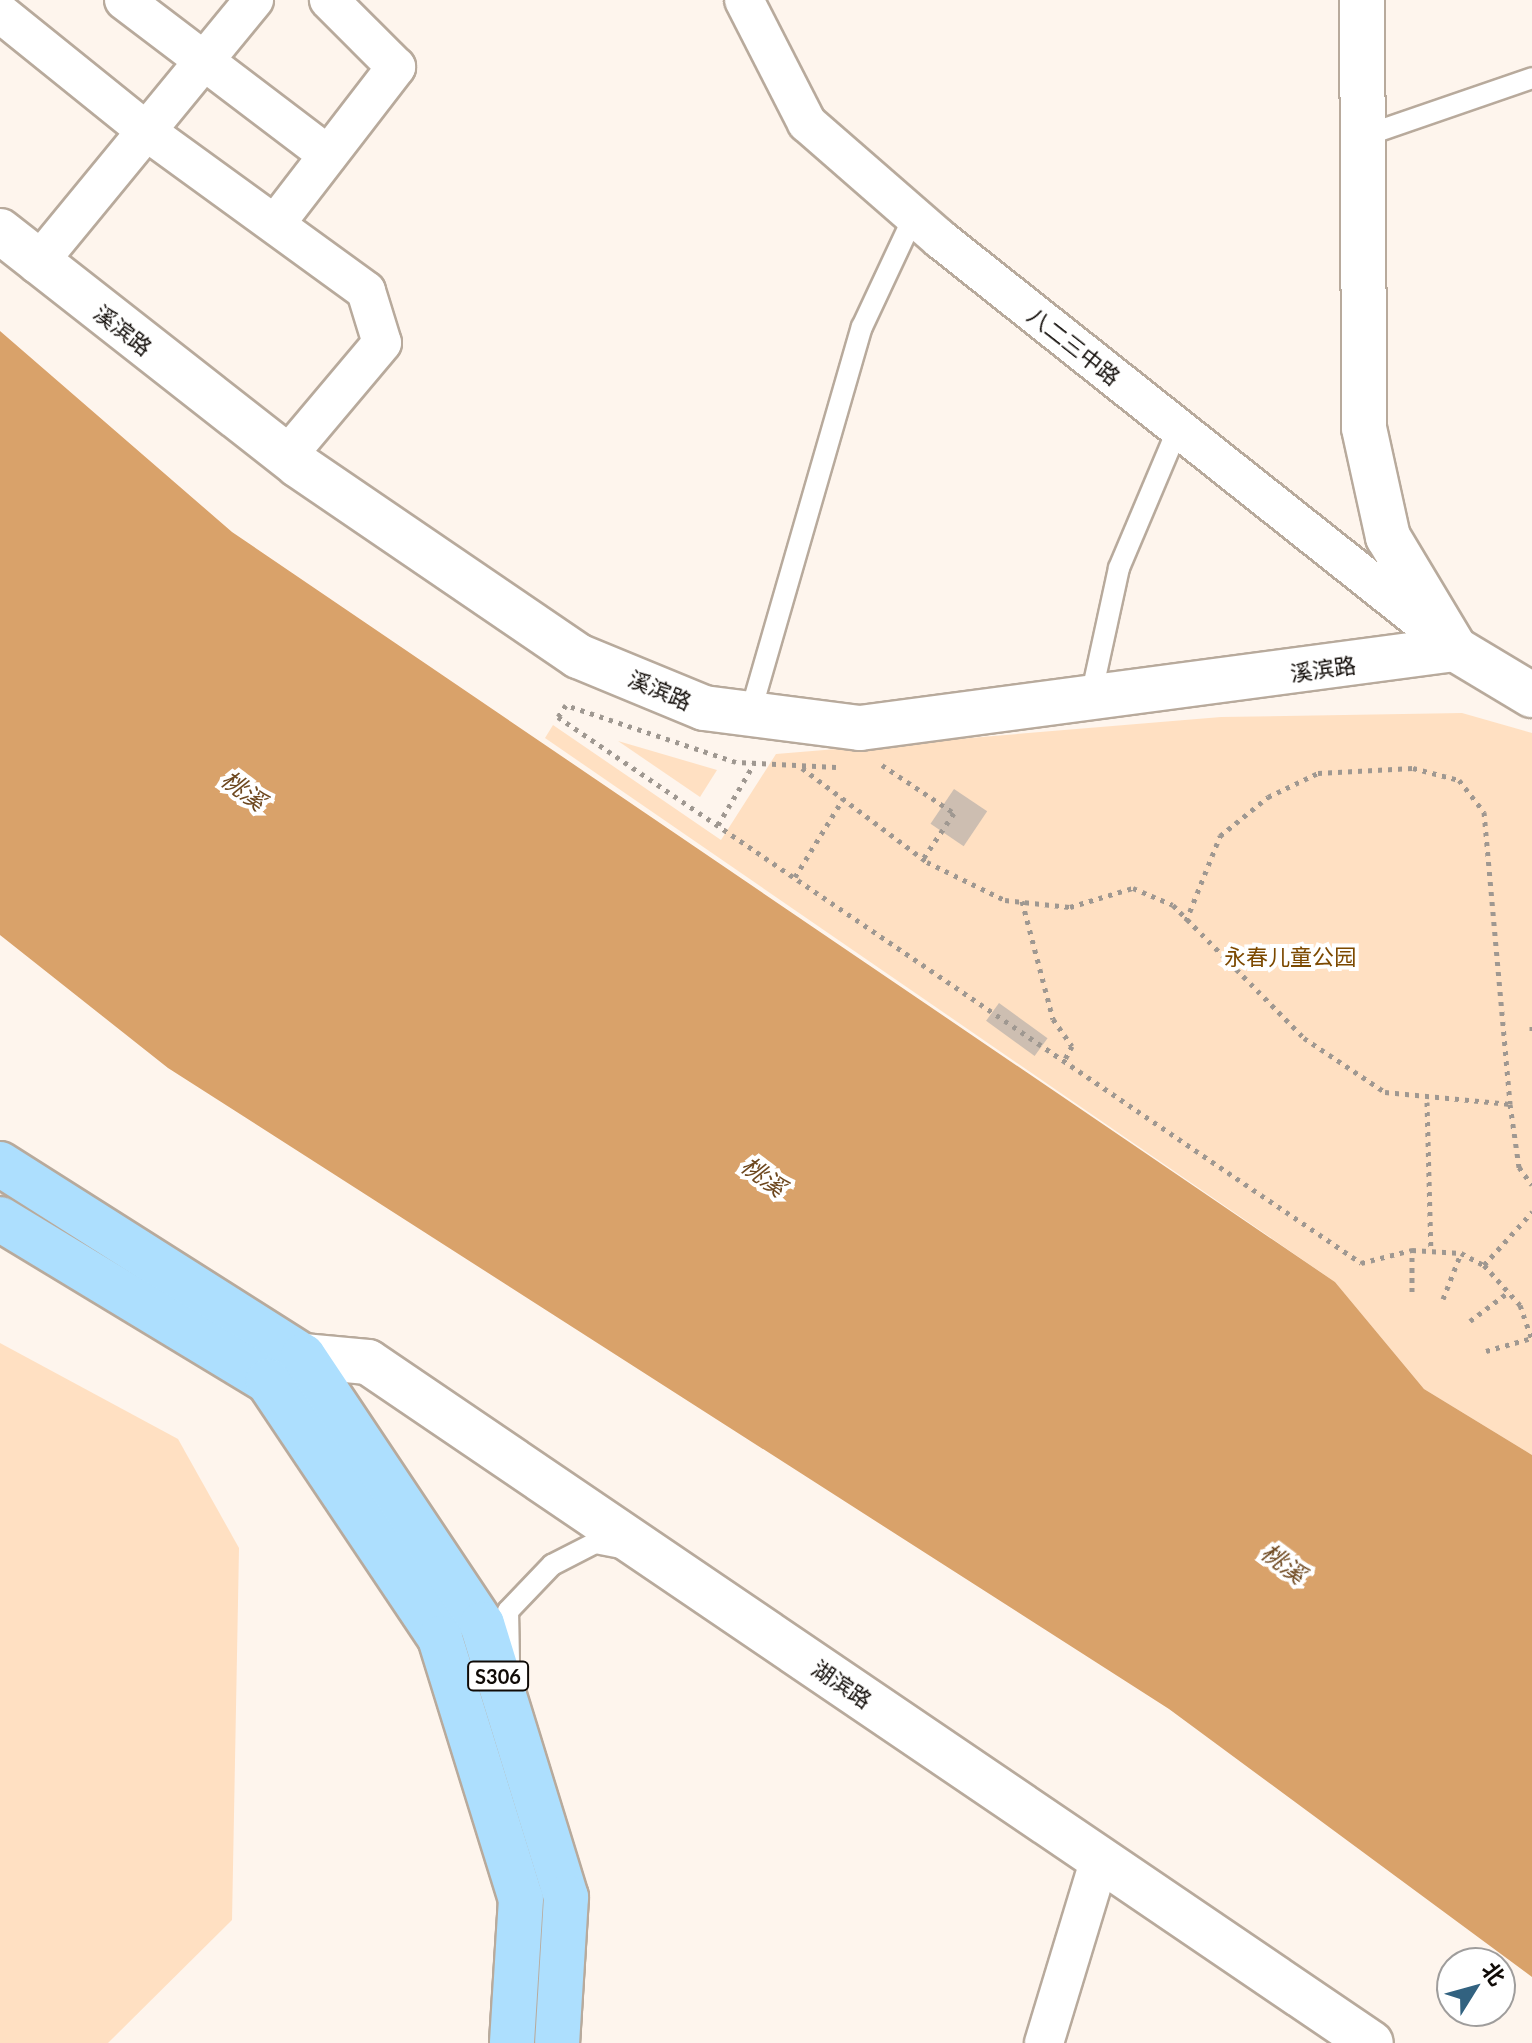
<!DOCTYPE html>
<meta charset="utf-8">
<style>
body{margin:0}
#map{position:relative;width:1532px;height:2043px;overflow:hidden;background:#fef5ed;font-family:Lato,"Noto Sans SC",sans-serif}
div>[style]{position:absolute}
.green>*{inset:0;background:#ffe0c2}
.water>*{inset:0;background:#d9a26a}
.building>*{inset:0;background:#cdbeb1;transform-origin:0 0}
.path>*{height:5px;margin-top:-2.5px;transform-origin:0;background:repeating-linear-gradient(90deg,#9f9891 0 4px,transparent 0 10px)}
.roads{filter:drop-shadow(2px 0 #b8aa9c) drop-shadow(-2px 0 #b8aa9c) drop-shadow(0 2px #b8aa9c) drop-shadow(0 -2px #b8aa9c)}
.service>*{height:20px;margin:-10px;padding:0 10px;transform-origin:10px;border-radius:10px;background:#fff}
.minor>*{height:38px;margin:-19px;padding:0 19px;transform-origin:19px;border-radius:19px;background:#fff}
.tertiary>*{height:44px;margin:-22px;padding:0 22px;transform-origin:22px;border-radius:22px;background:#fff}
.secondary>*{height:44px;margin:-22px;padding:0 22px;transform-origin:22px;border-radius:22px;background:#fff}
.primary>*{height:44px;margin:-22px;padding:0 22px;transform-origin:22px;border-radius:22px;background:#addffe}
span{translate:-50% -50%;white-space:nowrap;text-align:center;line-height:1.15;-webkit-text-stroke:8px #fff;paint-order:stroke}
.shield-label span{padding:2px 6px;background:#fff;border:2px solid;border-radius:6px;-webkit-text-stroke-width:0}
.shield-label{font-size:20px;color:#100b07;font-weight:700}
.street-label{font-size:22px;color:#100b07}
.park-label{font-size:22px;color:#7c4900}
.water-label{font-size:24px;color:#6e481f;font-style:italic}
.north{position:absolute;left:1436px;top:1947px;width:80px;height:80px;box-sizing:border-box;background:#fff;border:2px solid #9f9d9c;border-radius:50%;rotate:53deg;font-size:22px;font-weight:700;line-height:32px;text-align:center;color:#100b07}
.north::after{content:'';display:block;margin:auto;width:28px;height:36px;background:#326280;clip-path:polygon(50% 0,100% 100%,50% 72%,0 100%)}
</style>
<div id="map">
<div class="green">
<i style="clip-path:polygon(1462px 713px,1532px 733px,1532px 1455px,1424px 1389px,1335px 1282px,545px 738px,553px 725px,721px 840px,776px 754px,1221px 717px)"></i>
<i style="clip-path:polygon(618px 741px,717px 770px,700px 797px)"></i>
<i style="clip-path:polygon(0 1343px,178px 1439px,239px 1548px,232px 1920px,108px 2043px,0 2043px)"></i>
</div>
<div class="water">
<i style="clip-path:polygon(0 331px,232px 532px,1335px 1282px,1424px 1389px,1532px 1455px,1532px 1977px,1169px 1709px,168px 1068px,0 935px)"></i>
</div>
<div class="building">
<i style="left:954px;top:789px;width:40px;height:42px;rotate:34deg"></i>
<i style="left:999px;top:1003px;width:60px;height:22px;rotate:36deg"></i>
</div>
<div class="path">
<i style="left:882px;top:765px;width:87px;rotate:33.7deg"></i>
<i style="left:954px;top:813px;width:55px;rotate:124deg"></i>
<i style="left:836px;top:767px;width:100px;rotate:-177.1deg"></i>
<i style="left:736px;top:762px;width:179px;rotate:-161.5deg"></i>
<i style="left:566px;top:705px;width:14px;rotate:124deg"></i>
<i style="left:558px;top:717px;width:971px;rotate:34.21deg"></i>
<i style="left:1361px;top:1263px;width:53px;rotate:-14.3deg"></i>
<i style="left:1412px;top:1250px;width:49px;rotate:3.5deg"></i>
<i style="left:1461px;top:1253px;width:26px;rotate:28deg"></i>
<i style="left:1484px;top:1265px;width:54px;rotate:48deg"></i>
<i style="left:1520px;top:1305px;width:36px;rotate:71deg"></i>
<i style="left:802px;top:768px;width:156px;rotate:36.9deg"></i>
<i style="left:927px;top:862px;width:87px;rotate:26deg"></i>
<i style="left:1005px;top:900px;width:65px;rotate:6.1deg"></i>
<i style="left:1070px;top:907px;width:66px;rotate:-16.8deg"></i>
<i style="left:1133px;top:888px;width:43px;rotate:23deg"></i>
<i style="left:1173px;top:905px;width:187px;rotate:45.4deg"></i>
<i style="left:1304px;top:1038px;width:97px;rotate:33.7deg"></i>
<i style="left:1385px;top:1092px;width:126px;rotate:5.5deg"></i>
<i style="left:718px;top:825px;width:71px;rotate:-59.5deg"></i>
<i style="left:795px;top:877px;width:92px;rotate:-58.4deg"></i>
<i style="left:1022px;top:901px;width:122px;rotate:75.3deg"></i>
<i style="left:1053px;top:1019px;width:33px;rotate:55deg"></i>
<i style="left:1072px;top:1046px;width:15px;rotate:118deg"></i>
<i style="left:1186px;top:921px;width:92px;rotate:-68.2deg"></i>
<i style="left:1220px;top:836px;width:62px;rotate:-39.1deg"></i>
<i style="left:1268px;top:797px;width:55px;rotate:-25.6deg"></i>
<i style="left:1318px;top:773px;width:95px;rotate:-3deg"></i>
<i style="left:1413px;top:768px;width:48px;rotate:14.6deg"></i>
<i style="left:1459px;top:780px;width:41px;rotate:52deg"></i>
<i style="left:1484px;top:812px;width:293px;rotate:84.9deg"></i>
<i style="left:1510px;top:1104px;width:64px;rotate:81.9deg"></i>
<i style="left:1519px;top:1167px;width:22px;rotate:54deg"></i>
<i style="left:1532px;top:1026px;width:6px;rotate:90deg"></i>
<i style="left:1427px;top:1102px;width:149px;rotate:88.5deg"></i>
<i style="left:1484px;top:1265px;width:72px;rotate:-47.8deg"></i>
<i style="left:1412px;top:1292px;width:42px;rotate:-90deg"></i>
<i style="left:1443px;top:1299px;width:49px;rotate:-68.6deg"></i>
<i style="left:1470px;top:1321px;width:50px;rotate:-36.9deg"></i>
<i style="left:1486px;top:1351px;width:48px;rotate:-15.8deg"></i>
</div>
<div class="roads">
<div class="service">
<i style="left:1364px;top:136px;width:178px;rotate:-19deg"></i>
<i style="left:1090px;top:701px;width:136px;rotate:-77.7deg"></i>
<i style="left:1119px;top:568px;width:152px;rotate:-67.1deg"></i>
<i style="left:750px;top:714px;width:403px;rotate:-73.9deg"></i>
<i style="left:862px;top:327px;width:123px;rotate:-64.9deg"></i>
<i style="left:509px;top:1661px;width:50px;rotate:-91.1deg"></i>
<i style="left:508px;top:1611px;width:64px;rotate:-46.3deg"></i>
<i style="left:552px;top:1565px;width:48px;rotate:-27.1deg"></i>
<i style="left:595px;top:1543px;width:25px;rotate:11deg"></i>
</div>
<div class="minor">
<i style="left:124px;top:0;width:256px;rotate:37.2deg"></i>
<i style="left:744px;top:0;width:138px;rotate:62.9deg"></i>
<i style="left:807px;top:123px;width:176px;rotate:41.1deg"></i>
<i style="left:940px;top:239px;width:646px;rotate:38.47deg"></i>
<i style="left:0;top:13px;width:188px;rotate:38.9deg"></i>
<i style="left:146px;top:131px;width:272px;rotate:36deg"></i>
<i style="left:366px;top:291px;width:54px;rotate:72.9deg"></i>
<i style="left:382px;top:343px;width:148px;rotate:130.1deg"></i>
<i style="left:276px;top:223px;width:197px;rotate:-52.4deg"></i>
<i style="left:396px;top:67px;width:95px;rotate:-135deg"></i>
<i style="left:37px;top:264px;width:342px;rotate:-50.6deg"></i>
<i style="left:1044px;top:2043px;width:192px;rotate:-73.1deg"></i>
</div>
<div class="tertiary">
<i style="left:303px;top:1356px;width:65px;rotate:5.3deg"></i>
<i style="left:368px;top:1362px;width:1212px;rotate:34.18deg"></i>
</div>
<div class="secondary">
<i style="left:1362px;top:0;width:428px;rotate:89.7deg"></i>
<i style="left:1364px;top:428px;width:112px;rotate:77.6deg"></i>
<i style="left:1388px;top:537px;width:131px;rotate:59.1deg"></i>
<i style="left:1455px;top:649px;width:90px;rotate:30.9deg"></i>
<i style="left:0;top:231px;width:379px;rotate:38.1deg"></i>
<i style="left:298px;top:465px;width:339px;rotate:34.3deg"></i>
<i style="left:578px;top:656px;width:136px;rotate:22.4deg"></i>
<i style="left:704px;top:708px;width:157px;rotate:7.3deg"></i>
<i style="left:860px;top:728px;width:600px;rotate:-7.56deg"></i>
</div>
<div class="primary">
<i style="left:0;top:1164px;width:359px;rotate:32.4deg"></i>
<i style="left:303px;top:1356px;width:322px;rotate:56.3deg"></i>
<i style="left:482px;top:1624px;width:286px;rotate:72.9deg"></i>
<i style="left:566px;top:1897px;width:146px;rotate:93.5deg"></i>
<i style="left:0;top:1219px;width:313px;rotate:31.2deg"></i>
<i style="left:268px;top:1381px;width:309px;rotate:56.2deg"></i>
<i style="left:440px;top:1638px;width:273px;rotate:72.8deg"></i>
<i style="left:521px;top:1899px;width:144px;rotate:93.6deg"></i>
</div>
</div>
<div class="shield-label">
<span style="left:498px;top:1676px">S306</span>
</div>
<div class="street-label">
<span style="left:123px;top:330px;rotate:38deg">溪滨路</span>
<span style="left:1074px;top:346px;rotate:38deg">八二三中路</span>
<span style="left:1323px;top:669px;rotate:-8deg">溪滨路</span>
<span style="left:660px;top:690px;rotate:23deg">溪滨路</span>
<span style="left:842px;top:1684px;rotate:34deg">湖滨路</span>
</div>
<div class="park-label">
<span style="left:1290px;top:957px">永春儿童公园</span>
</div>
<div class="water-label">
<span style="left:244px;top:790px;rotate:37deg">桃溪</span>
<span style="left:764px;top:1176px;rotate:37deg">桃溪</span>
<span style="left:1284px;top:1563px;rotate:37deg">桃溪</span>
</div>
<div class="north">北</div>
</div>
